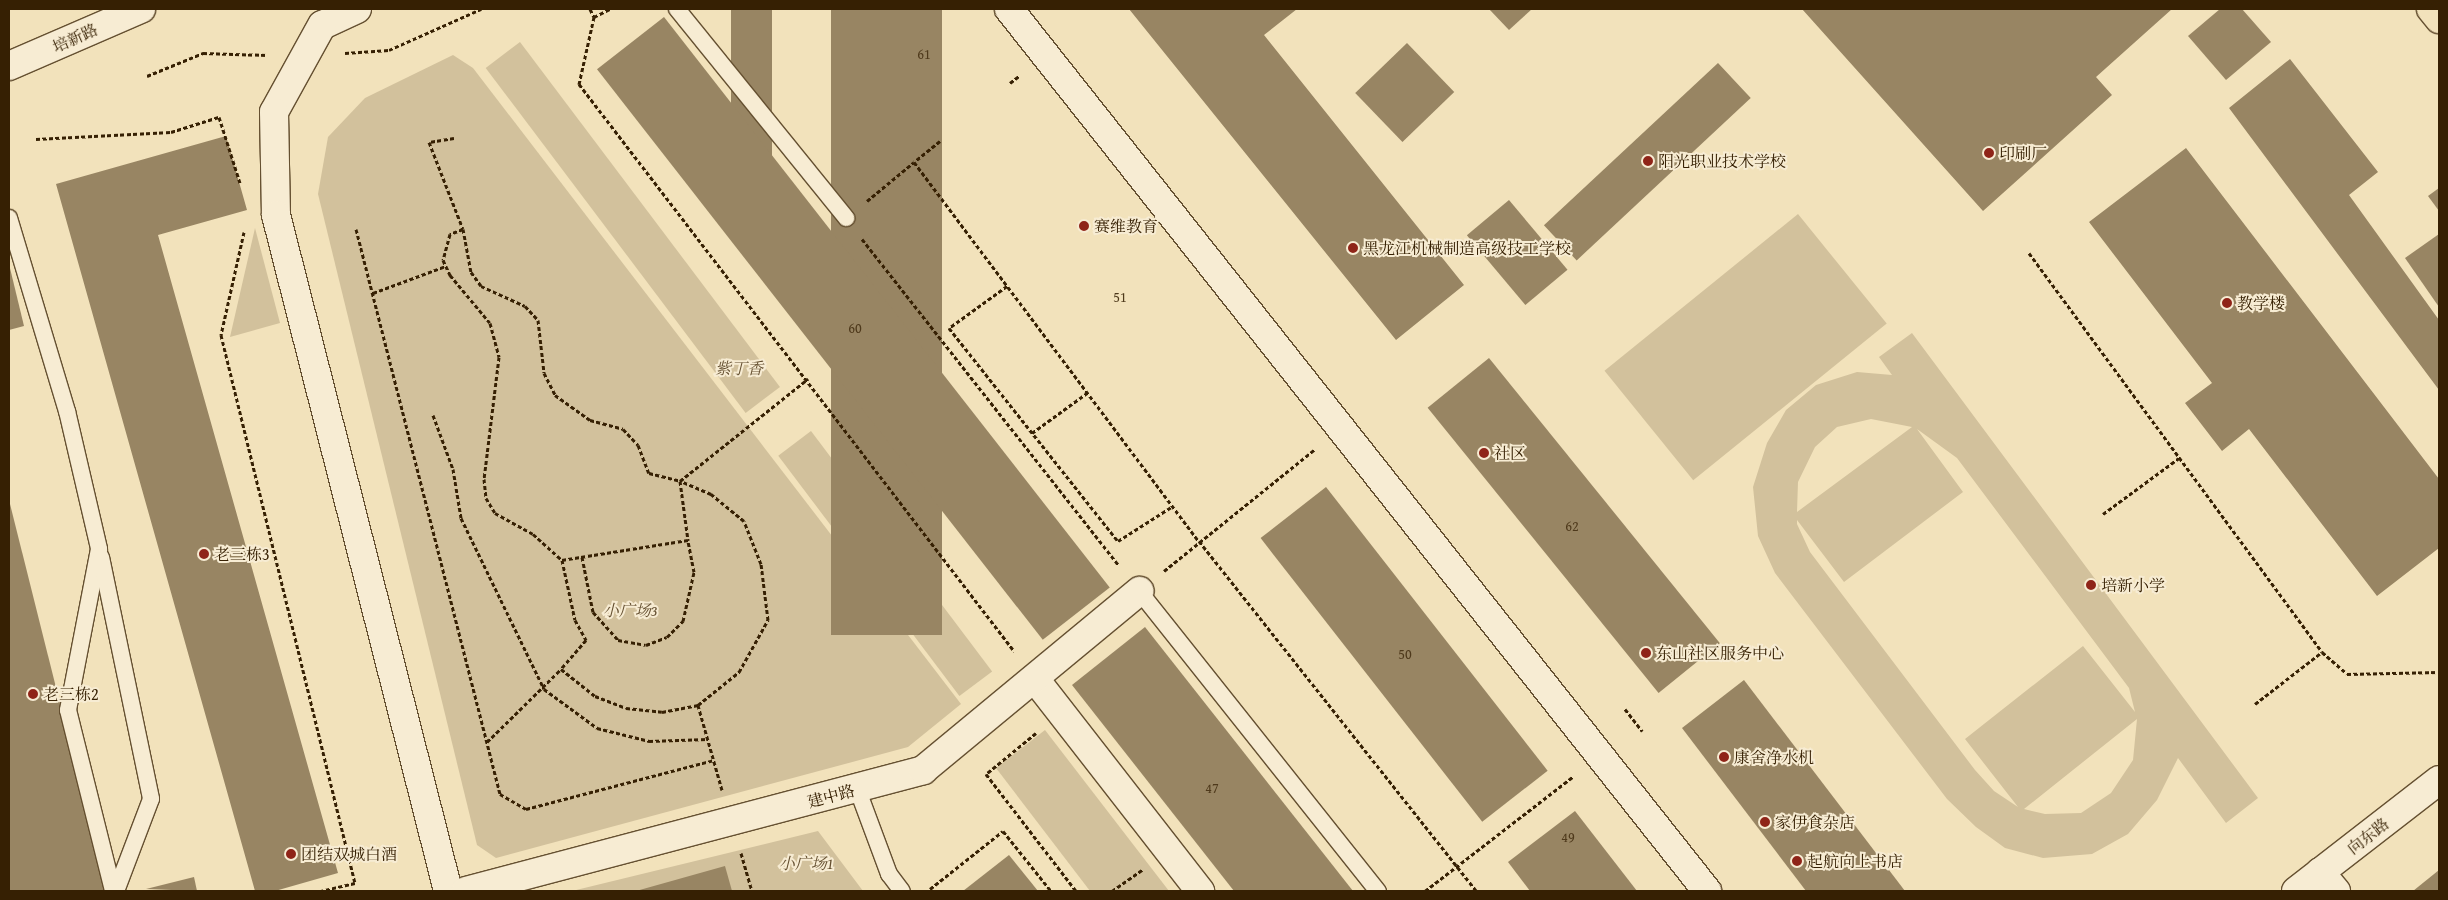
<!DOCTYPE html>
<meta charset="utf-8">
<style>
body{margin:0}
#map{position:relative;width:2448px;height:900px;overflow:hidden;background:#f2e2bb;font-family:"Gentium Book Plus","Noto Serif SC",serif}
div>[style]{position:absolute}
.green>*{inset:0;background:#d2c19c;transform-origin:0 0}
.building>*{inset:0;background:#988563;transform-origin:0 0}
.path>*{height:3px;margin-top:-1.5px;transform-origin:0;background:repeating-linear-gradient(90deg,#362003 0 4px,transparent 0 6.5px)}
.roads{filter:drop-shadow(1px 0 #655031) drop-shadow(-1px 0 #655031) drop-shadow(0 1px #655031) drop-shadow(0 -1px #655031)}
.lane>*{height:16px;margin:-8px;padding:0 8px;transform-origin:8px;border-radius:8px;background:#f7ecd3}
.street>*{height:28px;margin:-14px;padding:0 14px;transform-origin:14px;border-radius:14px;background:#f7ecd3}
.secondary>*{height:28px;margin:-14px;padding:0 14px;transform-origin:14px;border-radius:14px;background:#f7ecd3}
.highway>*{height:28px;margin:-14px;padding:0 14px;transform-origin:14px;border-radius:14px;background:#f2e2bb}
.dots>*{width:14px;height:14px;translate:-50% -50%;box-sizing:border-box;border:2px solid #f7ecd3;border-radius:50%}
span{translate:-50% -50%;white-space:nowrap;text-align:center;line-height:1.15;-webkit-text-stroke:4px #f7ecd3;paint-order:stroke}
.number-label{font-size:14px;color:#4e391b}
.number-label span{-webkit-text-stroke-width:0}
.street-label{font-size:16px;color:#362003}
.poi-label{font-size:16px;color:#362003}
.left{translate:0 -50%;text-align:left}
.park-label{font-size:16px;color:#655031;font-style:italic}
.frame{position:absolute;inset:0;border:10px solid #362003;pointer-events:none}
</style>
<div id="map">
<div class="green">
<i style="left:520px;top:42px;width:432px;height:43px;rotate:53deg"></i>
<i style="clip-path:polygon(453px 55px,473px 68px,961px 704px,908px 747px,496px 858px,477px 845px,318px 194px,328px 137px,365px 98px)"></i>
<i style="left:1798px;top:214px;width:141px;height:249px;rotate:51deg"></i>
<i style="clip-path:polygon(255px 228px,280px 323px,230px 337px)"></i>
<i style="clip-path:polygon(evenodd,1912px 333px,2258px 798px,2226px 823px,2178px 758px,2157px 800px,2128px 834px,2092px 854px,2043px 858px,2005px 848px,1976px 827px,1947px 799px,1775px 573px,1758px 536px,1753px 487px,1767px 443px,1786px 410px,1816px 385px,1857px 372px,1892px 375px,1879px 357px,1912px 333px,1871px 419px,1912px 427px,1797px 512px,1798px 482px,1815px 447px,1837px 427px,1871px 419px,1912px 333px,1917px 429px,1957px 458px,2129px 688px,2135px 712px,2083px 646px,1965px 739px,2018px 807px,1994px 791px,1975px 770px,1810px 552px,1797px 524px,1797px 520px,1844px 582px,1963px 492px,1917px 429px,1912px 333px,2137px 719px,2133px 760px,2111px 793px,2081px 813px,2045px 814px,2024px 809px,2137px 719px)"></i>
<i style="left:811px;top:431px;width:301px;height:41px;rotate:53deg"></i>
<i style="clip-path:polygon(1045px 730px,1169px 891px,1090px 891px,996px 768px)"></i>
<i style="clip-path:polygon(818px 831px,863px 891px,572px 891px)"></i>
</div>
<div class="building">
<i style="left:731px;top:9px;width:41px;height:217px"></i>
<i style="left:831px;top:9px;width:111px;height:626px"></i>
<i style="clip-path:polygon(1129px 9px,1297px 9px,1264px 35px,1464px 285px,1396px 340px)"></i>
<i style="clip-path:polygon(1489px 9px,1532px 9px,1509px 30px)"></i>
<i style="clip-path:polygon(1802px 9px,2172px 9px,2096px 77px,2112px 95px,1983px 211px)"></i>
<i style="clip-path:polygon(2220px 9px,2242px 9px,2271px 42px,2226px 80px,2188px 36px)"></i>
<i style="left:664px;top:17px;width:724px;height:85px;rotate:52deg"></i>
<i style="left:1407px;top:43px;width:68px;height:72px;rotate:46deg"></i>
<i style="clip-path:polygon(2290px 59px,2378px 172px,2349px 195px,2439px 320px,2439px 390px,2229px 108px)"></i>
<i style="left:1718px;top:63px;width:48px;height:238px;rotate:47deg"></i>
<i style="clip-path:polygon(226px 136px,247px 210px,158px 235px,338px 873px,275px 891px,255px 891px,56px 184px)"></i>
<i style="clip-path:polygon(2186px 148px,2439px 479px,2439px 548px,2377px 596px,2249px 429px,2222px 451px,2185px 403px,2212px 383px,2089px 222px)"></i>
<i style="clip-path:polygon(2439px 188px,2439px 211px,2428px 196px)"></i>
<i style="left:1509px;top:200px;width:91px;height:55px;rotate:50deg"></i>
<i style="clip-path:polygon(2439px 234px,2439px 307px,2405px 258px)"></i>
<i style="clip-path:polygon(9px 264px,24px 326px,9px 330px)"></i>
<i style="left:1489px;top:358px;width:367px;height:79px;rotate:51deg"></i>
<i style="left:1326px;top:487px;width:360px;height:83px;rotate:52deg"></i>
<i style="clip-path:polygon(9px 500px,107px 891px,9px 891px)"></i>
<i style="clip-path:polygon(1145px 627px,1353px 891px,1234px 891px,1072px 685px)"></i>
<i style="clip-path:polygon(1744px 680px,1905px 891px,1806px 891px,1682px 728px)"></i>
<i style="clip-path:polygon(1575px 811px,1637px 891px,1530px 891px,1508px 862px)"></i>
<i style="clip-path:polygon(1009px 855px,1038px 891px,963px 891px)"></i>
<i style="clip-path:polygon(725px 866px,732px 891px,636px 891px)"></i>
<i style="clip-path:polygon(2439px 870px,2439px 891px,2413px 891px)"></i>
<i style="clip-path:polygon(194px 877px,197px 891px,146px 889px)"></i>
</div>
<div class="path">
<i style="left:590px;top:9px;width:9px;rotate:63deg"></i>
<i style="left:594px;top:17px;width:69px;rotate:102.6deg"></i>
<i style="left:579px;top:84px;width:715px;rotate:52.5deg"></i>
<i style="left:594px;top:17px;width:18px;rotate:-27deg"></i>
<i style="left:345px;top:53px;width:44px;rotate:-3.9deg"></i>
<i style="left:389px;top:50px;width:101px;rotate:-24deg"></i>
<i style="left:147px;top:76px;width:61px;rotate:-22.3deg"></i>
<i style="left:203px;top:53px;width:64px;rotate:1.8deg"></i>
<i style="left:1010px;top:83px;width:11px;rotate:-38deg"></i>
<i style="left:454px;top:138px;width:25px;rotate:171deg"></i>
<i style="left:429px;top:142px;width:93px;rotate:68.7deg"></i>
<i style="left:463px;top:229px;width:44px;rotate:79.5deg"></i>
<i style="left:471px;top:272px;width:17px;rotate:54deg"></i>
<i style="left:481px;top:286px;width:48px;rotate:24.4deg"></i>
<i style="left:525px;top:306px;width:19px;rotate:47deg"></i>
<i style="left:538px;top:320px;width:53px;rotate:83.5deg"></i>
<i style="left:544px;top:373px;width:25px;rotate:63deg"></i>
<i style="left:555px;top:395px;width:43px;rotate:35.5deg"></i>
<i style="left:590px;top:420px;width:34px;rotate:15deg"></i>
<i style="left:623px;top:429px;width:22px;rotate:47deg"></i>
<i style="left:638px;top:445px;width:30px;rotate:69deg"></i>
<i style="left:649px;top:473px;width:32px;rotate:14deg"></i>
<i style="left:680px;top:481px;width:60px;rotate:82.3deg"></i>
<i style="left:688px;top:540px;width:128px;rotate:171deg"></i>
<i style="left:36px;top:139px;width:135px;rotate:-3deg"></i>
<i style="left:171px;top:132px;width:50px;rotate:-17.4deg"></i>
<i style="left:219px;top:117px;width:69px;rotate:72.3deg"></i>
<i style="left:940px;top:141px;width:33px;rotate:141deg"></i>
<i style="left:914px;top:162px;width:474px;rotate:53.1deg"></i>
<i style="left:1199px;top:541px;width:446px;rotate:51.6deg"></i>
<i style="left:867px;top:201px;width:61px;rotate:-39.7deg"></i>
<i style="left:356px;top:229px;width:583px;rotate:75.7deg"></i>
<i style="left:500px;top:794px;width:30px;rotate:30deg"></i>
<i style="left:526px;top:809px;width:194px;rotate:-14.6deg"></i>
<i style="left:463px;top:229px;width:14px;rotate:159deg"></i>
<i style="left:450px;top:234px;width:27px;rotate:105deg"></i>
<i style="left:443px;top:260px;width:17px;rotate:65deg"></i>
<i style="left:450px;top:275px;width:62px;rotate:50.2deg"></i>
<i style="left:490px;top:323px;width:35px;rotate:75deg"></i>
<i style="left:499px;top:357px;width:123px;rotate:97deg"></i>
<i style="left:484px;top:479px;width:19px;rotate:84deg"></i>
<i style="left:486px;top:498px;width:17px;rotate:59deg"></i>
<i style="left:495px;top:513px;width:43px;rotate:28.9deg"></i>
<i style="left:533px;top:534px;width:39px;rotate:42deg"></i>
<i style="left:562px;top:560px;width:61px;rotate:77.8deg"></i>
<i style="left:575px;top:620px;width:23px;rotate:61deg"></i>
<i style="left:586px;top:640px;width:38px;rotate:131deg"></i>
<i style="left:561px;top:669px;width:43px;rotate:38.5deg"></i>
<i style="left:595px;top:696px;width:33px;rotate:21deg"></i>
<i style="left:626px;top:708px;width:36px;rotate:6deg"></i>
<i style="left:662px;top:712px;width:37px;rotate:-11deg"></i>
<i style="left:244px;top:232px;width:106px;rotate:102.6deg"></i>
<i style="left:221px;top:335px;width:564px;rotate:76.26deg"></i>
<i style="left:355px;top:883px;width:35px;rotate:167deg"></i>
<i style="left:862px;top:239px;width:414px;rotate:51.8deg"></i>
<i style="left:2029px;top:253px;width:495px;rotate:53.7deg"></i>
<i style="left:2322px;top:652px;width:33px;rotate:41deg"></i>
<i style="left:2347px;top:674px;width:92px;rotate:-1.2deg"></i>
<i style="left:1007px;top:286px;width:72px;rotate:144.1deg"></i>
<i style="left:949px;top:328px;width:272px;rotate:51.6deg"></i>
<i style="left:1118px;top:541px;width:65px;rotate:-32.5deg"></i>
<i style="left:373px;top:293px;width:78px;rotate:-20.3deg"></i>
<i style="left:433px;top:415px;width:58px;rotate:69.7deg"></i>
<i style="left:453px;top:469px;width:50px;rotate:80.7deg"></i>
<i style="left:461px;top:518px;width:190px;rotate:64.1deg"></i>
<i style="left:544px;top:689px;width:66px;rotate:36.3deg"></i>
<i style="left:597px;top:728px;width:54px;rotate:14deg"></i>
<i style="left:649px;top:741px;width:59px;rotate:-1.9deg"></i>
<i style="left:1032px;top:433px;width:68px;rotate:-36deg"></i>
<i style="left:2103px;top:514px;width:94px;rotate:-36.4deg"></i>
<i style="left:582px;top:557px;width:56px;rotate:78.7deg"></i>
<i style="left:593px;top:612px;width:38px;rotate:48deg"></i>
<i style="left:618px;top:640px;width:28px;rotate:10deg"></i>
<i style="left:646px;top:645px;width:22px;rotate:-21deg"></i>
<i style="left:667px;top:637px;width:23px;rotate:-45deg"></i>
<i style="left:683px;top:621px;width:50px;rotate:-77.3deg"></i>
<i style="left:694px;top:572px;width:33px;rotate:-101deg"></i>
<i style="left:1164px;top:571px;width:194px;rotate:-38.9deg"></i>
<i style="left:2255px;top:704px;width:85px;rotate:-37.8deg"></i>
<i style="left:1625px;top:709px;width:28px;rotate:52deg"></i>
<i style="left:1036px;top:733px;width:65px;rotate:140.6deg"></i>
<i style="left:986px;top:774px;width:148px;rotate:52.4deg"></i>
<i style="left:487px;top:742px;width:104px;rotate:-44.6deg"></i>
<i style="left:722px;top:790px;width:88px;rotate:-105.8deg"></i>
<i style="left:698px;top:705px;width:53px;rotate:-38.8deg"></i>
<i style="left:739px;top:672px;width:60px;rotate:-60.9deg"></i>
<i style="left:768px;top:620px;width:56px;rotate:-97.1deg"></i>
<i style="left:761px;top:564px;width:46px;rotate:-111.6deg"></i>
<i style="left:744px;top:521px;width:43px;rotate:-140.7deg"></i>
<i style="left:711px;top:494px;width:34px;rotate:-157deg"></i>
<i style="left:680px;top:481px;width:164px;rotate:-38.6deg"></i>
<i style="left:741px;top:853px;width:40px;rotate:74deg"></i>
<i style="left:930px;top:889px;width:93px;rotate:-38.5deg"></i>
<i style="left:1003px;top:831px;width:77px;rotate:51.3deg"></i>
<i style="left:1112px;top:891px;width:37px;rotate:-35deg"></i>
<i style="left:1425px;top:891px;width:188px;rotate:-37.7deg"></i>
</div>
<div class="roads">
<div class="lane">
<i style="left:677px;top:9px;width:269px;rotate:51deg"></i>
<i style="left:9px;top:218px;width:202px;rotate:73.3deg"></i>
<i style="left:67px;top:411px;width:142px;rotate:76.9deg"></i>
<i style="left:99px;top:549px;width:164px;rotate:100.9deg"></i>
<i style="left:68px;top:710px;width:187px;rotate:76deg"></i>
<i style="left:101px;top:557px;width:247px;rotate:78.3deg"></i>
<i style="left:151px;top:799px;width:98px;rotate:110.8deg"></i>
<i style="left:1139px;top:591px;width:384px;rotate:51.5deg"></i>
<i style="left:857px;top:788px;width:92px;rotate:69.6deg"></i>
<i style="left:889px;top:874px;width:21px;rotate:53deg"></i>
</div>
<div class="street">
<i style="left:357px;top:9px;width:38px;rotate:155deg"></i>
<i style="left:322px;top:25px;width:99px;rotate:118.9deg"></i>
<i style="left:274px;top:112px;width:103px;rotate:88.9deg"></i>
<i style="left:276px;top:215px;width:698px;rotate:75.72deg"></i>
<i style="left:1035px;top:679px;width:269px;rotate:52.1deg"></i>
<i style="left:2320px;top:872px;width:25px;rotate:50deg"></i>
<i style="left:466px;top:891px;width:473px;rotate:-14.8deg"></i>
<i style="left:923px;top:770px;width:281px;rotate:-39.6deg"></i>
</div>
<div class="secondary">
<i style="left:1009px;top:9px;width:1125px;rotate:51.64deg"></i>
<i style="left:9px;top:66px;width:144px;rotate:-23.4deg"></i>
<i style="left:2296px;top:891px;width:181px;rotate:-37.8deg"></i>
</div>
<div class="highway">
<i style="left:2431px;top:9px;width:13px;rotate:51deg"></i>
</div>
</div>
<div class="dots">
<i style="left:1989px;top:153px;background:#8f2418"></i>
<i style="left:1648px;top:161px;background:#8f2418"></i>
<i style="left:1084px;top:226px;background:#8f2418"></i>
<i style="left:1353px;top:248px;background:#8f2418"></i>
<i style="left:2227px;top:303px;background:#8f2418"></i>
<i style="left:1484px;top:453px;background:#8f2418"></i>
<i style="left:204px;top:554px;background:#8f2418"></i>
<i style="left:2091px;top:585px;background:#8f2418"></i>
<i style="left:1646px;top:653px;background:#8f2418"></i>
<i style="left:33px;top:694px;background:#8f2418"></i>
<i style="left:1724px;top:757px;background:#8f2418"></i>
<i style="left:1765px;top:822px;background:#8f2418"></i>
<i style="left:291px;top:854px;background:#8f2418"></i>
<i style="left:1797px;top:861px;background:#8f2418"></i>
</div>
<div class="number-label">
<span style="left:924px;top:54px">61</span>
<span style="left:1120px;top:297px">51</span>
<span style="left:855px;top:328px">60</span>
<span style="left:1572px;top:526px">62</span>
<span style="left:1405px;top:654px">50</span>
<span style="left:1212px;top:788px">47</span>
<span style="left:1568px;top:837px">49</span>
</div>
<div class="street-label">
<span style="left:75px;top:38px;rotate:-24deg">培新路</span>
<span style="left:831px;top:796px;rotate:-15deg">建中路</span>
<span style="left:2368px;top:836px;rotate:-38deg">向东路</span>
</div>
<div class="poi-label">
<span class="left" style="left:1999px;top:153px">印刷厂</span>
<span class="left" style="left:1658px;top:161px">阳光职业技术学校</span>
<span class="left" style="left:1094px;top:226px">赛维教育</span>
<span class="left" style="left:1363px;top:248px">黑龙江机械制造高级技工学校</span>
<span class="left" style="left:2237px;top:303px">教学楼</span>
<span class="left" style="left:1494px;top:453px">社区</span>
<span class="left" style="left:214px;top:554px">老三栋3</span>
<span class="left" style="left:2101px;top:585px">培新小学</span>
<span class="left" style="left:1656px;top:653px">东山社区服务中心</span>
<span class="left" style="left:43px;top:694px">老三栋2</span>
<span class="left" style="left:1734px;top:757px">康舍净水机</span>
<span class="left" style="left:1775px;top:822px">家伊食杂店</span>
<span class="left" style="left:301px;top:854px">团结双城白酒</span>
<span class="left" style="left:1807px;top:861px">起航向上书店</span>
</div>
<div class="park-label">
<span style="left:739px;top:368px">紫丁香</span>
<span style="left:630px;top:610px">小广场3</span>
<span style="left:806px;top:863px">小广场1</span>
</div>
<div class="frame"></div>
</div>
